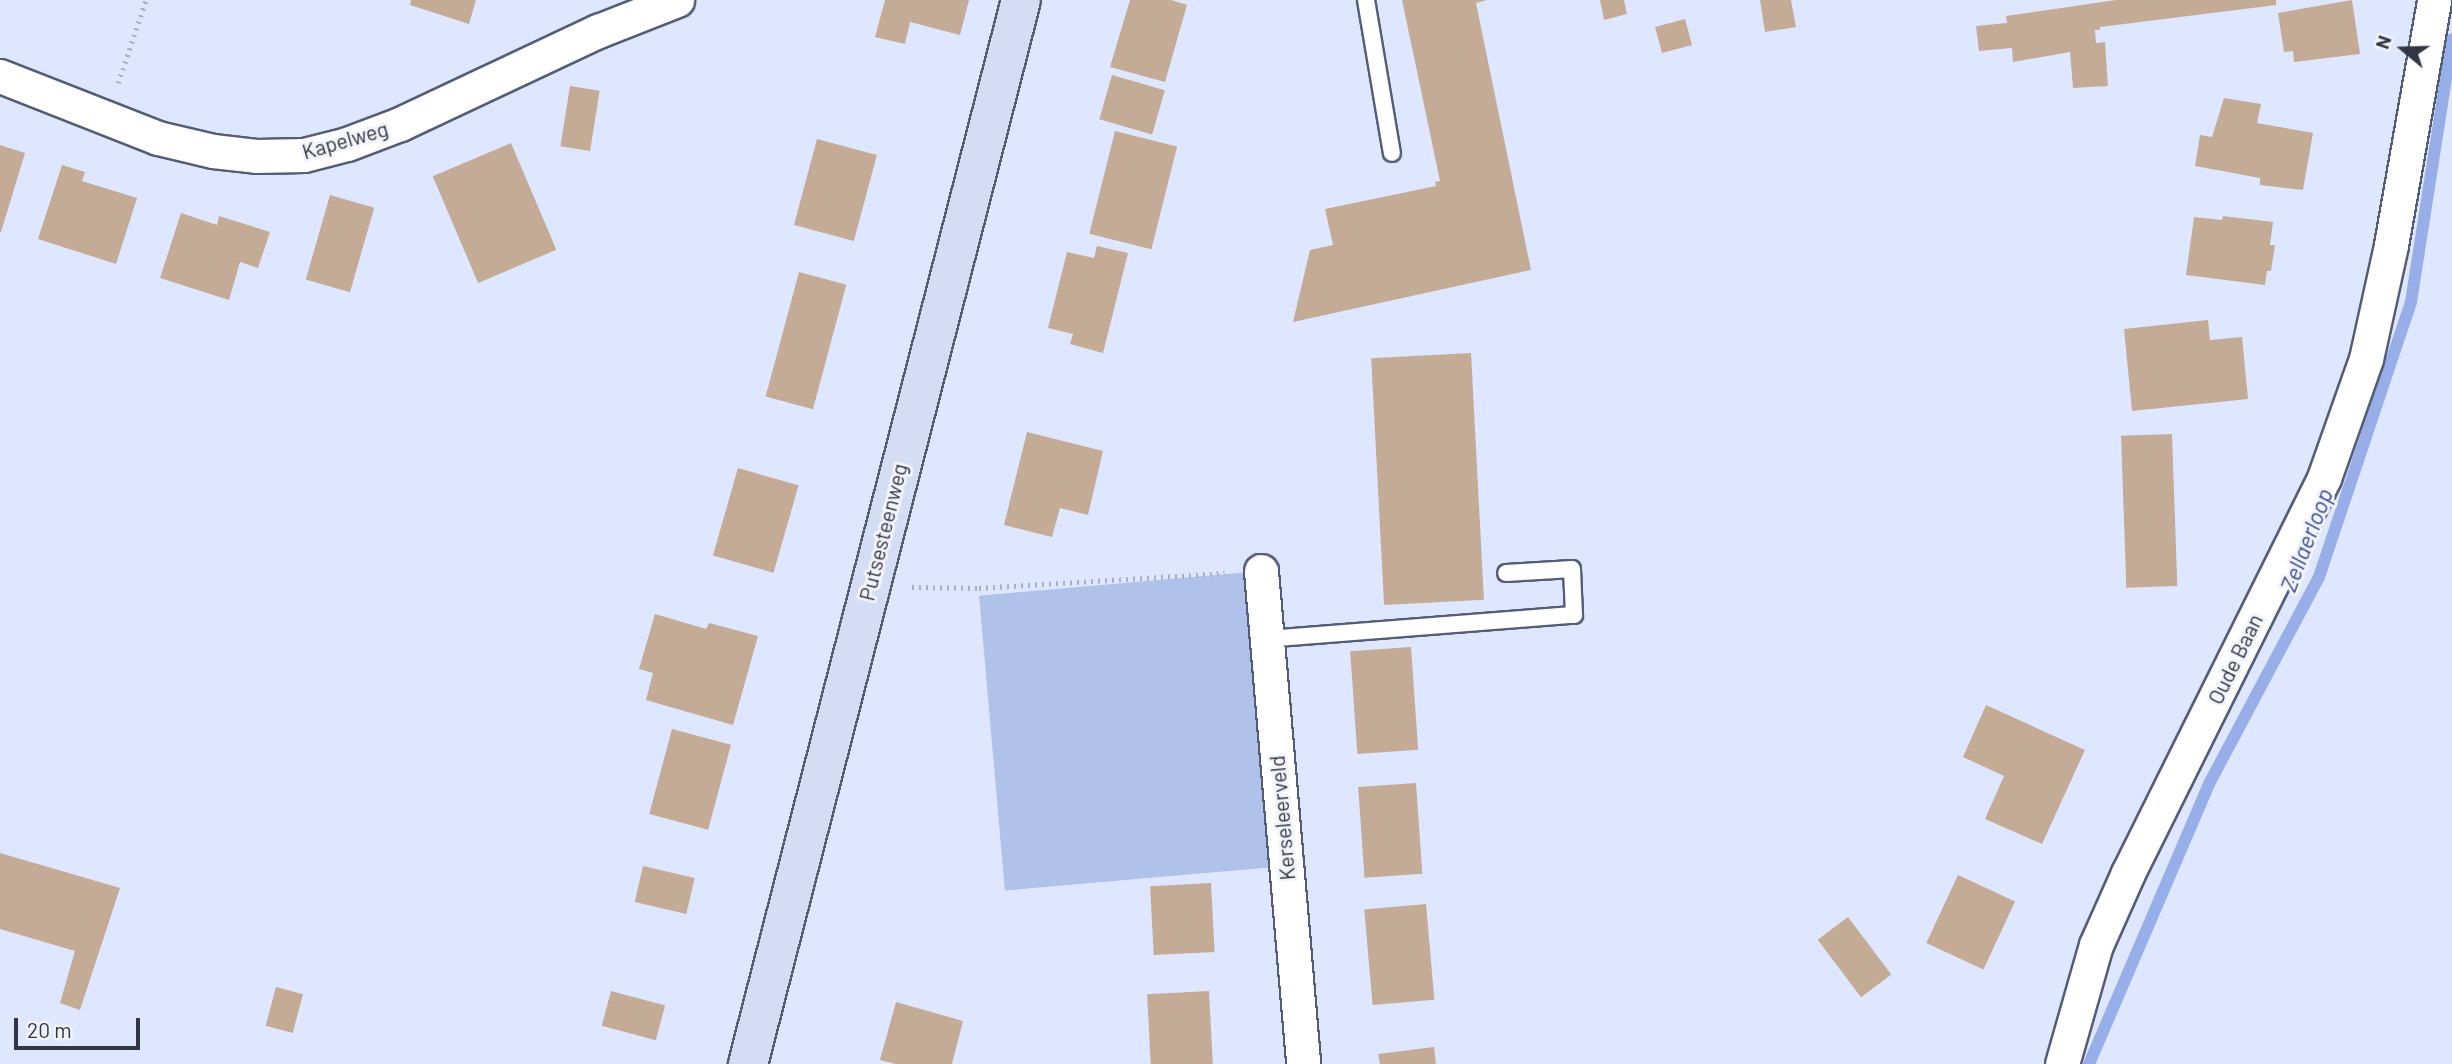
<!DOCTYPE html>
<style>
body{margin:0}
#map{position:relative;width:2452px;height:1064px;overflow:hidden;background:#dee7ff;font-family:Barlow,sans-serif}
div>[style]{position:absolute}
.green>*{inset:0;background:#b0c1ea;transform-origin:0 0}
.stream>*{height:12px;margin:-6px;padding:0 6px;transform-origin:6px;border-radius:6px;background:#98aee8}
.building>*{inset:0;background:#c4ab96;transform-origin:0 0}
.path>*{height:4.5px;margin-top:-2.25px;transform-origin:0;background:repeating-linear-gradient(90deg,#aab1c6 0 2px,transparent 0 7px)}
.roads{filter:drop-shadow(2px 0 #535d76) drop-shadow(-2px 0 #535d76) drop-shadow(0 2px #535d76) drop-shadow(0 -2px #535d76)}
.lane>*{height:16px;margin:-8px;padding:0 8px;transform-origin:8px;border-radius:8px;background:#fff}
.street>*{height:33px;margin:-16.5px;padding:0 16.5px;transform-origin:16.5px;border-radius:16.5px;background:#fff}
.secondary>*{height:38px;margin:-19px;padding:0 19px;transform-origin:19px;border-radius:19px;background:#d5ddf4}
span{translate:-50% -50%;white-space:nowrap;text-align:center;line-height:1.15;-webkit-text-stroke:6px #f2f4fa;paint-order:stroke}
.street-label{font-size:21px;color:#323642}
.water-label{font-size:23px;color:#384e94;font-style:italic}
.north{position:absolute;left:2368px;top:14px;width:70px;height:70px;-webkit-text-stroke:5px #f2f4fa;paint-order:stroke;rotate:289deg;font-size:19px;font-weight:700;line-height:28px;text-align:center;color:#323642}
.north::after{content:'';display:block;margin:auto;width:24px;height:32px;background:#323642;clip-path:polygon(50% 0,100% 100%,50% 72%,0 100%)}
.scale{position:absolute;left:14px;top:1018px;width:126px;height:32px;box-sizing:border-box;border:4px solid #323642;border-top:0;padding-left:9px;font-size:21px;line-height:24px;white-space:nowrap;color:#323642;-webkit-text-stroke:5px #f2f4fa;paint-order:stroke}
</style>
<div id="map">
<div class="green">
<i style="left:1261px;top:571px;width:296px;height:283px;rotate:85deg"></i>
</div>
<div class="stream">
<i style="left:2089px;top:1064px;width:307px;rotate:-66.8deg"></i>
<i style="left:2210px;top:782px;width:232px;rotate:-62deg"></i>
<i style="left:2319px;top:577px;width:290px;rotate:-71.5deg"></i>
<i style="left:2411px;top:302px;width:266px;rotate:-81.1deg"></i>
</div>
<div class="building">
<i style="clip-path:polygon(411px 0,476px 0,469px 24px,410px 5px)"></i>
<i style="clip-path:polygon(885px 0,969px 0,960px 35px,910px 22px,905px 44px,875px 37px)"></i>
<i style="clip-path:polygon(1130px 0,1171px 0,1187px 5px,1165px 82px,1110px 67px)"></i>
<i style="clip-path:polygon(1402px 0,1487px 0,1476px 3px,1531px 270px,1293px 322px,1310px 250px,1333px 245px,1325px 209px,1436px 186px,1435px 182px,1440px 181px)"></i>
<i style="clip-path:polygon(1600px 0,1624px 0,1627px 14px,1604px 20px)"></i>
<i style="clip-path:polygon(1760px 0,1791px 0,1796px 27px,1765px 32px)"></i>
<i style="clip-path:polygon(2116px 0,2276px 0,2276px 5px,2100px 27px,2100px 30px,2095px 30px,2096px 43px,2105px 42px,2108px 86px,2073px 88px,2070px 52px,2013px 62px,2012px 48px,1979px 51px,1976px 26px,2007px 23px,2006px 16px)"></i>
<i style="clip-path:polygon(2352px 0,2360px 54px,2294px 62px,2293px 51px,2284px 52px,2278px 13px)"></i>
<i style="left:1685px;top:19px;width:27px;height:31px;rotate:75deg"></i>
<i style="left:1112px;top:75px;width:55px;height:46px;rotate:16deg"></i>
<i style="left:570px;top:86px;width:30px;height:61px;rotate:9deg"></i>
<i style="clip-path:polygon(2224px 98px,2261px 104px,2257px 123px,2313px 133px,2303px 190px,2260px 185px,2260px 178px,2195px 166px,2200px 135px,2212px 137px)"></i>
<i style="left:1115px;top:131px;width:64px;height:106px;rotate:14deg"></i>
<i style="left:817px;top:139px;width:62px;height:89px;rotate:15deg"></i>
<i style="left:511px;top:143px;width:116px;height:85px;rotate:67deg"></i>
<i style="clip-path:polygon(0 145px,25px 153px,1px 232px,0 232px)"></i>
<i style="clip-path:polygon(62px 165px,85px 172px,82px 181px,137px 198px,116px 264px,38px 239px)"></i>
<i style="left:330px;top:195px;width:46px;height:88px;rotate:16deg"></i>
<i style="clip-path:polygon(181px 213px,217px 225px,219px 216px,270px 232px,258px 268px,240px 262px,229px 300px,160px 278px)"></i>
<i style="clip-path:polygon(2223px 216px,2273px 222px,2270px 245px,2275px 245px,2271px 271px,2267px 271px,2265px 285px,2186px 275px,2194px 217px,2222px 220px)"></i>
<i style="clip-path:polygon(1097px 246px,1128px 253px,1103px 353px,1070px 344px,1073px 334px,1048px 328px,1067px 252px,1094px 258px)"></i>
<i style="left:799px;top:272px;width:49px;height:129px;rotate:15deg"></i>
<i style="clip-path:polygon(2208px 320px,2210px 340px,2242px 337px,2248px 399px,2132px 411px,2124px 329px)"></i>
<i style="left:1471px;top:353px;width:247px;height:100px;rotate:87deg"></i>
<i style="clip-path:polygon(1027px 432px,1103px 451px,1088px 515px,1060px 508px,1052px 537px,1004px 525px)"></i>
<i style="left:2172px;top:434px;width:152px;height:51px;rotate:88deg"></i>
<i style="left:738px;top:468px;width:63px;height:91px;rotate:16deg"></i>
<i style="clip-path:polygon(655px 614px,706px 629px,709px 623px,758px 636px,733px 725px,646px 700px,653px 673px,639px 669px)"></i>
<i style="left:1411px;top:647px;width:103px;height:61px;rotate:86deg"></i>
<i style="clip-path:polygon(1986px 705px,2085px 750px,2042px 844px,1985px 819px,2004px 776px,1963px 757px)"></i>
<i style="left:672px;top:729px;width:61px;height:88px;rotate:15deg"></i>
<i style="left:1416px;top:783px;width:91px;height:58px;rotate:86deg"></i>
<i style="clip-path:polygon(0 853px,120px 888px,80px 1010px,60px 1003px,75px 951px,0 929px)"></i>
<i style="left:643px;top:866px;width:53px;height:37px;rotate:13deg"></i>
<i style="left:1958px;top:875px;width:63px;height:75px;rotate:25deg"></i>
<i style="left:1211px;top:883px;width:69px;height:61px;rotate:87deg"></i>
<i style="left:1426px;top:904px;width:96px;height:62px;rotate:85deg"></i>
<i style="left:1848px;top:917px;width:72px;height:38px;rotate:53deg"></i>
<i style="left:276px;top:987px;width:28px;height:40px;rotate:15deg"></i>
<i style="left:611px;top:991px;width:56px;height:36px;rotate:15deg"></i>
<i style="left:1209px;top:991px;width:73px;height:62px;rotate:87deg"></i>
<i style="clip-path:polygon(896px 1002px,963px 1021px,952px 1064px,896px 1064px,880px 1060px)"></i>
<i style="clip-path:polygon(1434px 1047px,1436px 1064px,1380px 1064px,1378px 1054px)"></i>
</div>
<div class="path">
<i style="left:118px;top:83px;width:88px;rotate:-71.4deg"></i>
<i style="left:912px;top:587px;width:67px;rotate:0.9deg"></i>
<i style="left:979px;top:588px;width:246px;rotate:-3.5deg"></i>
</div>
<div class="roads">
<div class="lane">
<i style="left:1366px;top:0;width:155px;rotate:80.4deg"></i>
<i style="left:1266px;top:639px;width:309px;rotate:-4.5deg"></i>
<i style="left:1574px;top:615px;width:46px;rotate:-92.5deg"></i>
<i style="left:1572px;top:569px;width:66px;rotate:176.5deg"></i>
</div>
<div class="street">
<i style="left:0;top:76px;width:170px;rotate:21.4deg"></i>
<i style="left:158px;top:138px;width:57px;rotate:13.3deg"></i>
<i style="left:213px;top:151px;width:43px;rotate:6.6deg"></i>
<i style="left:256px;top:156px;width:48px;rotate:-1.2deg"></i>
<i style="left:304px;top:155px;width:44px;rotate:-14.3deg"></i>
<i style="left:347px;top:144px;width:57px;rotate:-20.7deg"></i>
<i style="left:400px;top:124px;width:219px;rotate:-25.2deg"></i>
<i style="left:598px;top:31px;width:85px;rotate:-21.4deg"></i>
<i style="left:1261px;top:571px;width:495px;rotate:85.1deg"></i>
<i style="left:2062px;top:1064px;width:124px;rotate:-74.1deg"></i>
<i style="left:2096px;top:945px;width:79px;rotate:-66deg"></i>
<i style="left:2128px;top:873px;width:441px;rotate:-63.6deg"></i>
<i style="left:2324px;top:478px;width:126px;rotate:-70.6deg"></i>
<i style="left:2366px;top:359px;width:117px;rotate:-77.6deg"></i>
<i style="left:2391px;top:245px;width:249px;rotate:-80deg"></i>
</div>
<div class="secondary">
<i style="left:748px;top:1064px;width:1098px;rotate:-75.61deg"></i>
</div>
</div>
<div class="street-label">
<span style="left:345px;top:140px;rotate:-16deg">Kapelweg</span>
<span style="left:883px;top:532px;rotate:-76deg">Putsesteenweg</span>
<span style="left:2235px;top:659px;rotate:-64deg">Oude Baan</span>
<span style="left:1282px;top:818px;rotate:-95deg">Kerseleerveld</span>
</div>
<div class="water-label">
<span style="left:2306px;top:540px;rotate:-69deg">Zellaerloop</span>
</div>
<div class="north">N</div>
<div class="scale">20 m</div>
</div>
